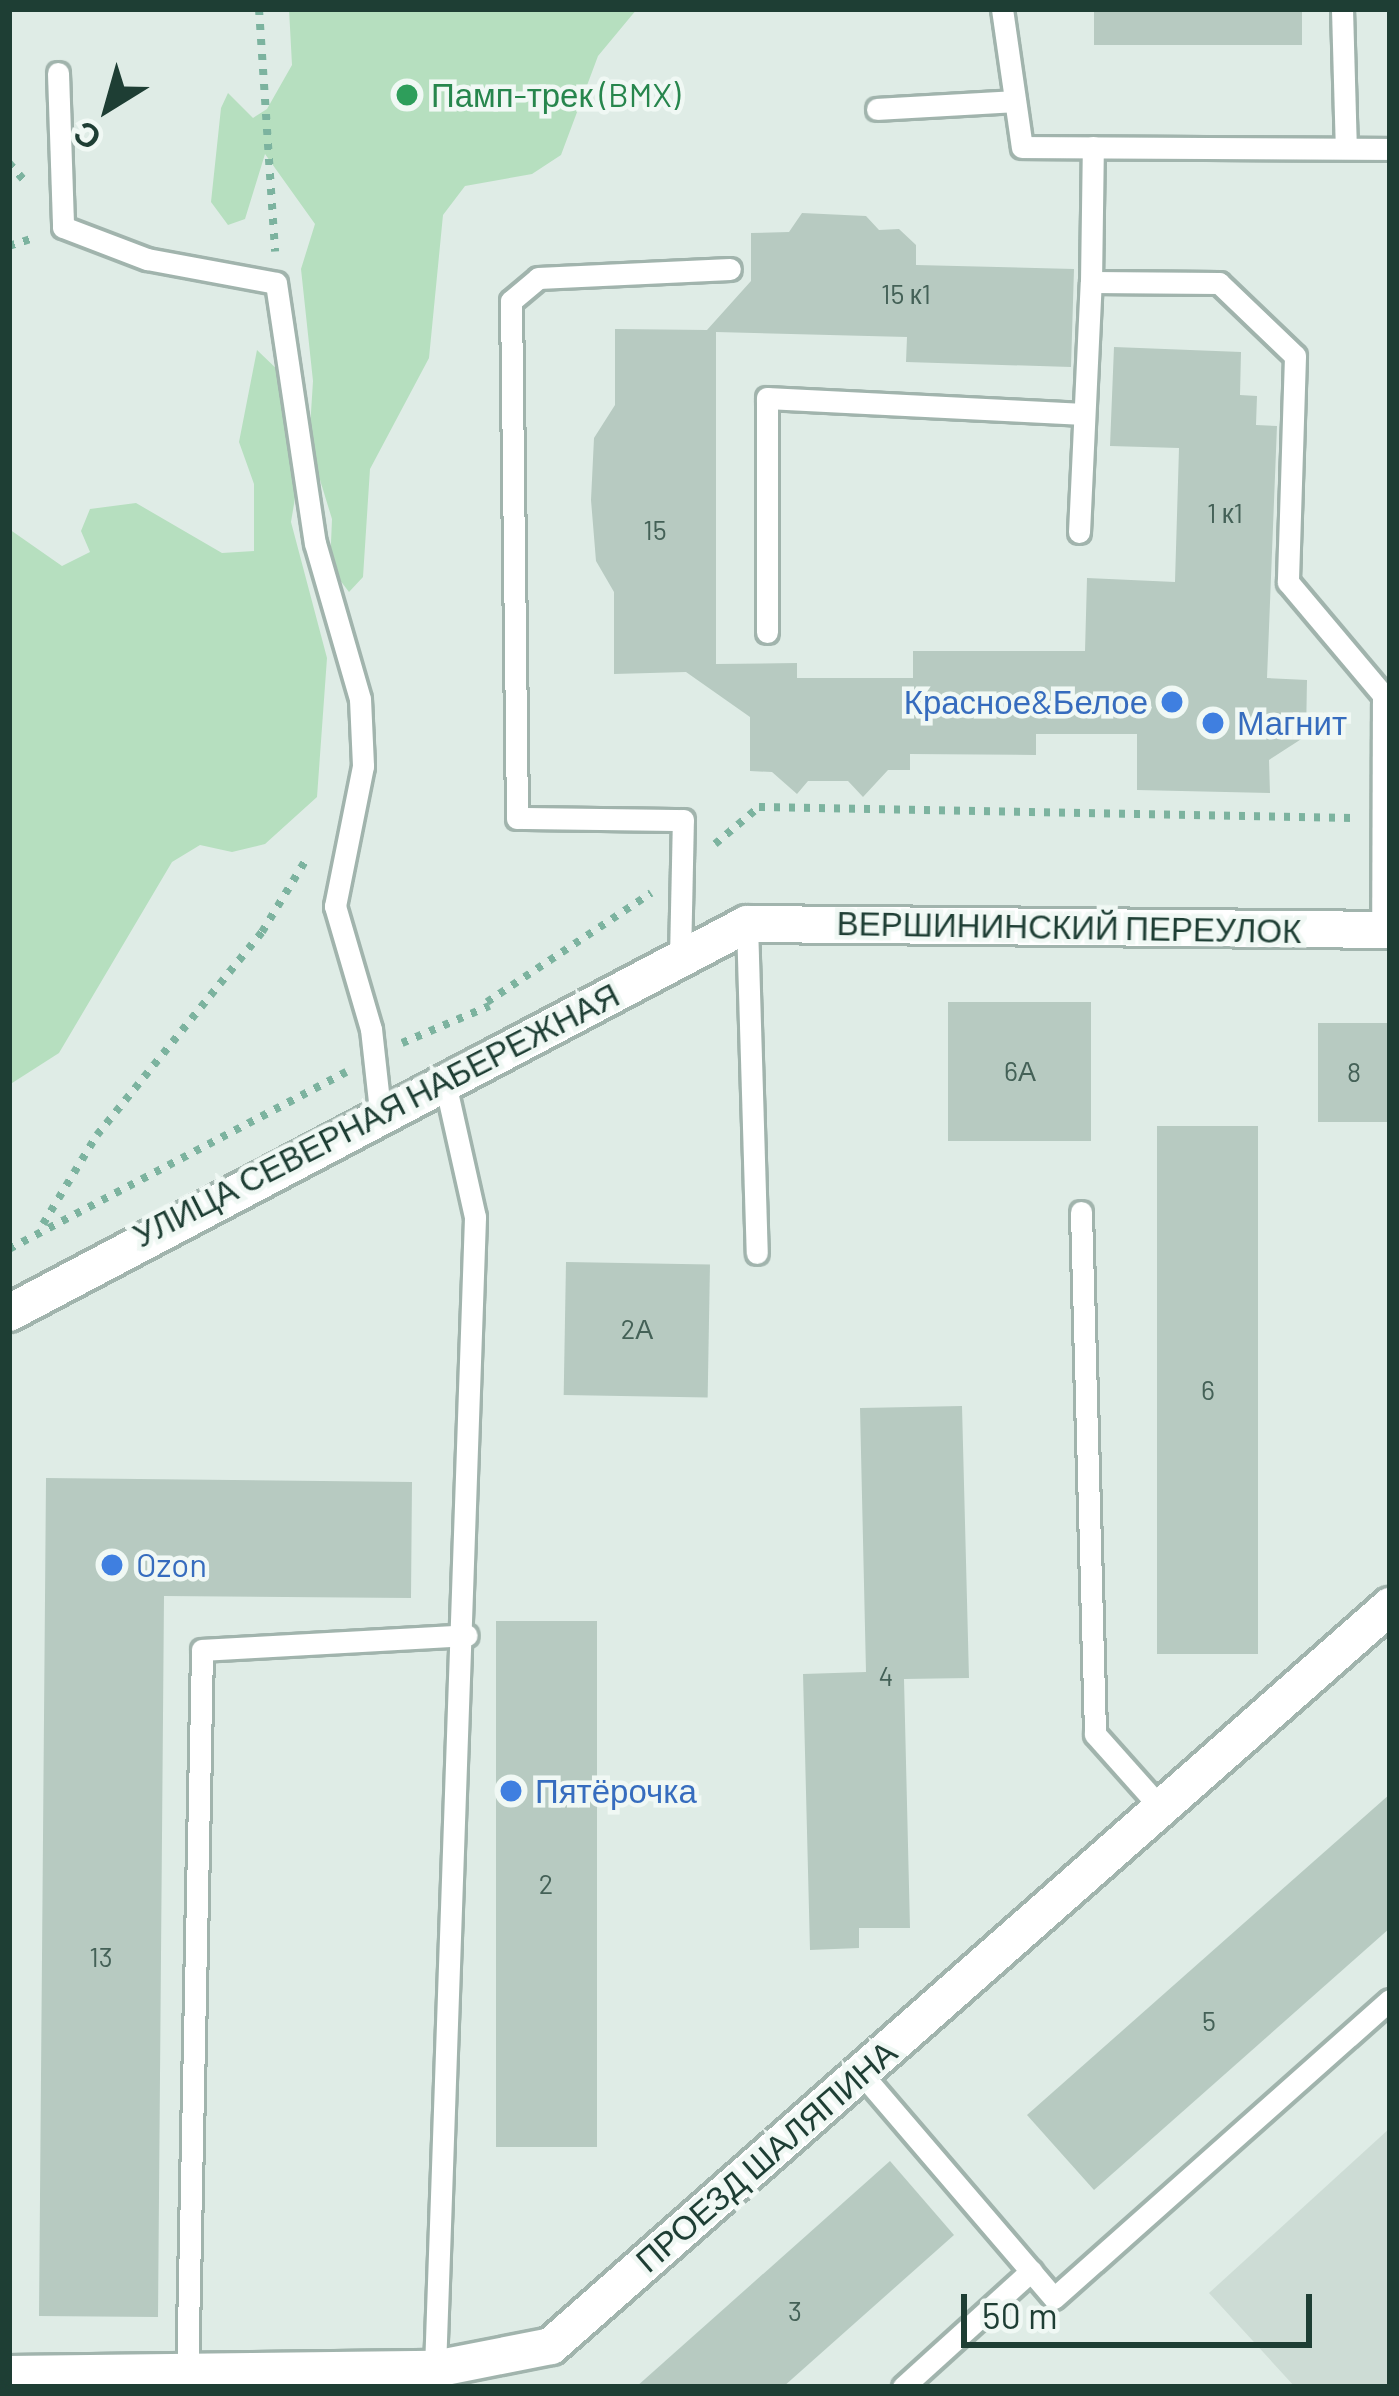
<!DOCTYPE html>
<meta charset="utf-8">
<style>
body{margin:0}
#map{position:relative;width:1399px;height:2396px;overflow:hidden;background:#dfece6;font-family:Barlow,sans-serif}
div>[style]{position:absolute}
.built>*{inset:0;background:#cddcd5}
.green>*{inset:0;background:#b6dfbf}
.building>*{inset:0;background:#b7cac1;transform-origin:0 0}
.path>*{height:8px;margin-top:-4px;transform-origin:0;background:repeating-linear-gradient(90deg,#7cb39f 0 6px,transparent 0 15px)}
.roads{filter:drop-shadow(3px 0 #a1b4ad) drop-shadow(-3px 0 #a1b4ad) drop-shadow(0 3px #a1b4ad) drop-shadow(0 -3px #a1b4ad)}
.lane>*{height:21px;margin:-10.5px;padding:0 10.5px;transform-origin:10.5px;border-radius:10.5px;background:#fff}
.street>*{height:36px;margin:-18px;padding:0 18px;transform-origin:18px;border-radius:18px;background:#fff}
.secondary>*{height:36px;margin:-18px;padding:0 18px;transform-origin:18px;border-radius:18px;background:#fff}
.dots>*{width:33px;height:33px;translate:-50% -50%;box-sizing:border-box;border:6px solid #f0f8f4;border-radius:50%}
span{translate:-50% -50%;white-space:nowrap;text-align:center;line-height:1.15;-webkit-text-stroke:9px #f0f8f4;paint-order:stroke}
.number-label{font-size:27px;color:#446157}
.number-label span{-webkit-text-stroke-width:0}
.leisure-label{font-size:33px;color:#27864d}
.left{translate:0 -50%;text-align:left}
.shop-label{font-size:33px;color:#366cbe}
.right{translate:-100% -50%;text-align:right}
.street-label{font-size:33px;color:#1e3e34}
.frame{position:absolute;inset:0;border:12px solid #1e3e34;pointer-events:none}
.north{position:absolute;left:48px;top:48px;width:120px;height:120px;-webkit-text-stroke:9px #f0f8f4;paint-order:stroke;rotate:217deg;font-size:33px;font-weight:700;line-height:48px;text-align:center;color:#1e3e34}
.north::after{content:'';display:block;margin:auto;width:42px;height:54px;background:#1e3e34;clip-path:polygon(50% 0,100% 100%,50% 72%,0 100%)}
.scale{position:absolute;left:961px;top:2294px;width:351px;height:54px;box-sizing:border-box;border:6px solid #1e3e34;border-top:0;padding-left:15px;font-size:36px;line-height:42px;white-space:nowrap;color:#1e3e34;-webkit-text-stroke:9px #f0f8f4;paint-order:stroke}
</style>
<div id="map">
<div class="built">
<i style="clip-path:polygon(1390px 2128px,1390px 2387px,1295px 2387px,1209px 2293px)"></i>
</div>
<div class="green">
<i style="clip-path:polygon(289px 9px,637px 9px,598px 56px,561px 155px,532px 174px,465px 186px,443px 215px,429px 358px,370px 469px,363px 577px,349px 592px,330px 567px,332px 519px,309px 444px,313px 381px,301px 269px,315px 224px,265px 154px,245px 219px,228px 225px,211px 202px,221px 108px,228px 93px,253px 118px,267px 109px,292px 65px)"></i>
<i style="clip-path:polygon(257px 350px,282px 374px,297px 486px,291px 522px,327px 658px,317px 797px,265px 844px,232px 852px,200px 845px,172px 862px,59px 1053px,9px 1085px,9px 529px,62px 566px,90px 552px,81px 531px,90px 509px,136px 503px,222px 553px,254px 551px,254px 484px,239px 442px)"></i>
</div>
<div class="building">
<i style="left:1094px;top:9px;width:208px;height:36px"></i>
<i style="clip-path:polygon(802px 213px,866px 216px,879px 230px,899px 229px,916px 245px,916px 265px,1074px 269px,1071px 367px,906px 362px,907px 337px,716px 332px,716px 664px,797px 663px,797px 678px,913px 678px,913px 651px,1085px 651px,1087px 578px,1175px 582px,1179px 448px,1110px 446px,1114px 347px,1241px 352px,1240px 395px,1257px 396px,1256px 425px,1277px 426px,1267px 678px,1307px 680px,1306px 736px,1269px 760px,1270px 793px,1137px 790px,1137px 734px,1036px 734px,1036px 755px,910px 754px,910px 770px,888px 770px,863px 797px,848px 781px,808px 781px,797px 794px,772px 772px,750px 771px,750px 717px,686px 672px,614px 674px,614px 592px,596px 561px,591px 500px,594px 438px,615px 405px,615px 329px,707px 330px,751px 281px,751px 233px,789px 232px)"></i>
<i style="left:948px;top:1002px;width:143px;height:139px"></i>
<i style="left:1318px;top:1023px;width:72px;height:99px"></i>
<i style="left:1157px;top:1126px;width:101px;height:528px"></i>
<i style="left:566px;top:1262px;width:144px;height:133px;rotate:1deg"></i>
<i style="clip-path:polygon(962px 1406px,969px 1678px,904px 1679px,910px 1928px,859px 1928px,859px 1948px,810px 1950px,803px 1674px,866px 1672px,860px 1408px)"></i>
<i style="clip-path:polygon(46px 1478px,412px 1482px,411px 1598px,164px 1596px,158px 2317px,39px 2316px)"></i>
<i style="left:496px;top:1621px;width:101px;height:526px"></i>
<i style="clip-path:polygon(1390px 1794px,1390px 1928px,1094px 2190px,1027px 2115px)"></i>
<i style="clip-path:polygon(890px 2161px,954px 2235px,783px 2387px,636px 2387px)"></i>
</div>
<div class="path">
<i style="left:259px;top:9px;width:243px;rotate:86.2deg"></i>
<i style="left:9px;top:163px;width:28px;rotate:49deg"></i>
<i style="left:9px;top:246px;width:26px;rotate:-18deg"></i>
<i style="left:715px;top:844px;width:57px;rotate:-40.1deg"></i>
<i style="left:759px;top:807px;width:594px;rotate:1.06deg"></i>
<i style="left:487px;top:1002px;width:197px;rotate:-33.6deg"></i>
<i style="left:402px;top:1043px;width:95px;rotate:-23deg"></i>
<i style="left:43px;top:1224px;width:104px;rotate:-58.8deg"></i>
<i style="left:97px;top:1135px;width:262px;rotate:-50.9deg"></i>
<i style="left:262px;top:932px;width:87px;rotate:-58.7deg"></i>
<i style="left:9px;top:1249px;width:381px;rotate:-27.7deg"></i>
</div>
<div class="roads">
<div class="lane">
<i style="left:1002px;top:9px;width:139px;rotate:81.8deg"></i>
<i style="left:1022px;top:147px;width:368px;rotate:0.3deg"></i>
<i style="left:1342px;top:9px;width:139px;rotate:88.4deg"></i>
<i style="left:58px;top:73px;width:154px;rotate:88.1deg"></i>
<i style="left:63px;top:227px;width:90px;rotate:20.9deg"></i>
<i style="left:147px;top:259px;width:131px;rotate:10.5deg"></i>
<i style="left:276px;top:283px;width:263px;rotate:81.5deg"></i>
<i style="left:315px;top:543px;width:162px;rotate:73.9deg"></i>
<i style="left:360px;top:699px;width:67px;rotate:87.4deg"></i>
<i style="left:363px;top:766px;width:143px;rotate:101.3deg"></i>
<i style="left:335px;top:906px;width:128px;rotate:73.7deg"></i>
<i style="left:371px;top:1029px;width:81px;rotate:83.7deg"></i>
<i style="left:877px;top:109px;width:138px;rotate:-3.3deg"></i>
<i style="left:1091px;top:282px;width:135px;rotate:-89.2deg"></i>
<i style="left:1079px;top:532px;width:250px;rotate:-87.3deg"></i>
<i style="left:1091px;top:282px;width:128px;rotate:0.4deg"></i>
<i style="left:1219px;top:283px;width:105px;rotate:43.8deg"></i>
<i style="left:1295px;top:356px;width:226px;rotate:91.8deg"></i>
<i style="left:1288px;top:582px;width:148px;rotate:49.9deg"></i>
<i style="left:1383px;top:695px;width:235px;rotate:90.2deg"></i>
<i style="left:767px;top:632px;width:234px;rotate:-90deg"></i>
<i style="left:767px;top:398px;width:317px;rotate:2.9deg"></i>
<i style="left:747px;top:924px;width:329px;rotate:88.3deg"></i>
<i style="left:680px;top:959px;width:139px;rotate:-88.8deg"></i>
<i style="left:683px;top:820px;width:166px;rotate:-179.3deg"></i>
<i style="left:517px;top:818px;width:517px;rotate:-90.66deg"></i>
<i style="left:511px;top:301px;width:35px;rotate:-40deg"></i>
<i style="left:538px;top:278px;width:192px;rotate:-2.7deg"></i>
<i style="left:1081px;top:1212px;width:522px;rotate:88.46deg"></i>
<i style="left:1095px;top:1734px;width:99px;rotate:48.3deg"></i>
<i style="left:861px;top:2073px;width:296px;rotate:49.4deg"></i>
<i style="left:1054px;top:2298px;width:449px;rotate:-41.6deg"></i>
<i style="left:435px;top:2369px;width:1153px;rotate:-88.01deg"></i>
<i style="left:475px;top:1217px;width:142px;rotate:-102.6deg"></i>
<i style="left:187px;top:2380px;width:730px;rotate:-88.82deg"></i>
<i style="left:202px;top:1650px;width:265px;rotate:-3.2deg"></i>
<i style="left:903px;top:2387px;width:173px;rotate:-42.2deg"></i>
</div>
<div class="street">
<i style="left:9px;top:2374px;width:426px;rotate:-0.7deg"></i>
<i style="left:435px;top:2369px;width:118px;rotate:-11.2deg"></i>
<i style="left:551px;top:2346px;width:1119px;rotate:-41.41deg"></i>
</div>
<div class="secondary">
<i style="left:9px;top:1313px;width:834px;rotate:-27.79deg"></i>
<i style="left:747px;top:924px;width:643px;rotate:0.53deg"></i>
</div>
</div>
<div class="dots">
<i style="left:407px;top:95px;background:#2e9e5b"></i>
<i style="left:1172px;top:702px;background:#3f7fe0"></i>
<i style="left:1213px;top:723px;background:#3f7fe0"></i>
<i style="left:112px;top:1565px;background:#3f7fe0"></i>
<i style="left:511px;top:1791px;background:#3f7fe0"></i>
</div>
<div class="number-label">
<span style="left:906px;top:294px">15 к1</span>
<span style="left:1225px;top:513px">1 к1</span>
<span style="left:655px;top:530px">15</span>
<span style="left:1020px;top:1071px">6А</span>
<span style="left:1354px;top:1072px">8</span>
<span style="left:637px;top:1329px">2А</span>
<span style="left:1208px;top:1390px">6</span>
<span style="left:886px;top:1676px">4</span>
<span style="left:546px;top:1884px">2</span>
<span style="left:101px;top:1957px">13</span>
<span style="left:1209px;top:2021px">5</span>
<span style="left:795px;top:2311px">3</span>
</div>
<div class="leisure-label">
<span class="left" style="left:431px;top:95px">Памп-трек (BMX)</span>
</div>
<div class="shop-label">
<span class="right" style="left:1148px;top:702px">Красное&amp;Белое</span>
<span class="left" style="left:1237px;top:723px">Магнит</span>
<span class="left" style="left:136px;top:1565px">Ozon</span>
<span class="left" style="left:535px;top:1791px">Пятёрочка</span>
</div>
<div class="street-label">
<span style="left:1069px;top:927px;rotate:1deg">ВЕРШИНИНСКИЙ ПЕРЕУЛОК</span>
<span style="left:376px;top:1115px;rotate:-27deg">УЛИЦА СЕВЕРНАЯ НАБЕРЕЖНАЯ</span>
<span style="left:766px;top:2156px;rotate:-41deg">ПРОЕЗД ШАЛЯПИНА</span>
</div>
<div class="frame"></div>
<div class="north">С</div>
<div class="scale">50 m</div>
</div>
